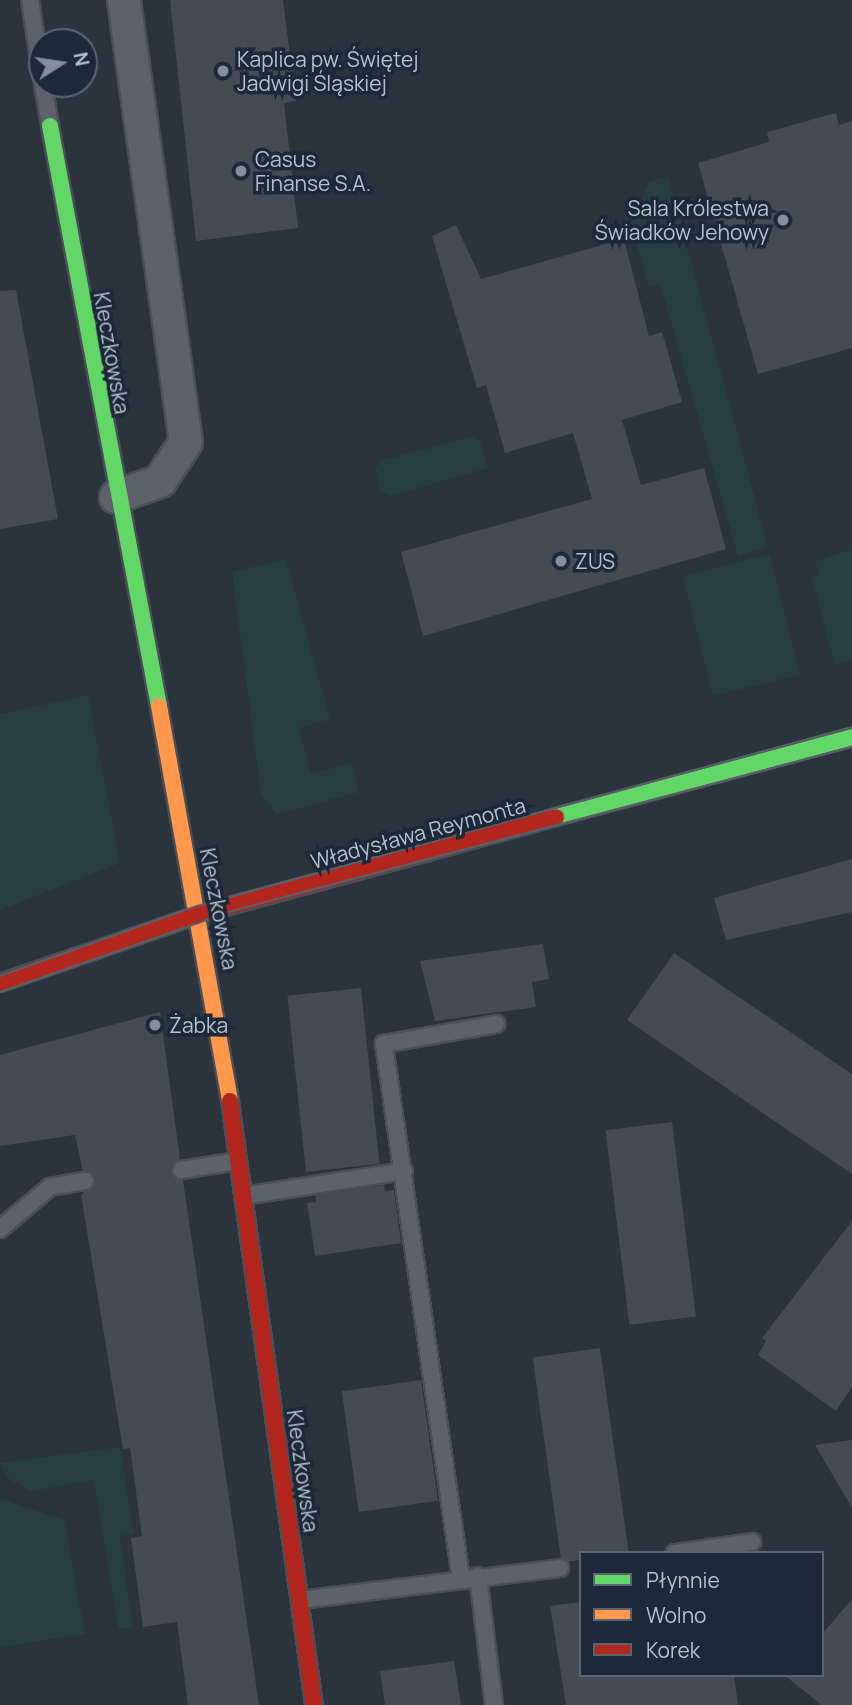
<!DOCTYPE html>
<meta charset="utf-8">
<style>
body{margin:0}
#map{position:relative;width:852px;height:1705px;overflow:hidden;background:#2b333c;font-family:Manrope,sans-serif}
div>[style]{position:absolute}
.green>*{inset:0;background:#273f43;transform-origin:0 0}
.building>*{inset:0;background:#444b52;transform-origin:0 0}
.roads{filter:drop-shadow(2px 0 #4a4f56) drop-shadow(-2px 0 #4a4f56) drop-shadow(0 2px #4a4f56) drop-shadow(0 -2px #4a4f56)}
.lane>*{height:16px;margin:-8px;padding:0 8px;transform-origin:8px;border-radius:8px;background:#5c616a}
.street>*{height:32px;margin:-16px;padding:0 16px;transform-origin:16px;border-radius:16px;background:#5c616a}
.fast>*{height:16px;margin:-8px;padding:0 8px;transform-origin:8px;border-radius:8px;background:#63d668}
.slow>*{height:16px;margin:-8px;padding:0 8px;transform-origin:8px;border-radius:8px;background:#ff974d}
.jam>*{height:16px;margin:-8px;padding:0 8px;transform-origin:8px;border-radius:8px;background:#b3261e}
.tram>*{height:2px;margin:-1px;padding:0 1px;transform-origin:1px;border-radius:1px;background:#5a6068}
.dots>*{width:19px;height:19px;translate:-50% -50%;box-sizing:border-box;border:4px solid #1d2938;border-radius:50%}
span{translate:-50% -50%;white-space:nowrap;text-align:center;line-height:1.15;-webkit-text-stroke:7px #1d2938;paint-order:stroke}
.poi-label{font-size:21px;color:#b6bfcd}
.left{translate:0 -50%;text-align:left}
.right{translate:-100% -50%;text-align:right}
.street-label{font-size:21px;color:#b6bfcd}
.legend{position:absolute;left:579px;top:1551px;width:245px;height:126px;box-sizing:border-box;background:#1d2938;border:2px solid #5a6574;margin:0;padding:9px 12px;list-style:none;font-size:21px;color:#b6bfcd}
.legend li{display:flex;align-items:center;gap:14px;height:35px}
.legend b{width:35px;border:2px solid #5a6574}
.north{position:absolute;left:28px;top:28px;width:70px;height:70px;box-sizing:border-box;background:#1d2938;border:2px solid #5a6574;border-radius:50%;rotate:78deg;font-size:19px;font-weight:700;line-height:28px;text-align:center;color:#b6bfcd}
.north::after{content:'';display:block;margin:auto;width:24px;height:32px;background:#858e9a;clip-path:polygon(50% 0,100% 100%,50% 72%,0 100%)}
</style>
<div id="map">
<div class="green">
<i style="clip-path:polygon(668px 176px,768px 547px,738px 556px,660px 284px,649px 287px,631px 224px,649px 182px)"></i>
<i style="clip-path:polygon(471px 437px,480px 441px,488px 468px,391px 496px,381px 492px,375px 469px,380px 461px)"></i>
<i style="clip-path:polygon(852px 549px,852px 660px,835px 665px,811px 576px,819px 574px,815px 561px)"></i>
<i style="left:770px;top:554px;width:124px;height:90px;rotate:76deg"></i>
<i style="clip-path:polygon(286px 559px,330px 719px,299px 728px,311px 774px,351px 763px,359px 792px,277px 814px,261px 794px,232px 572px)"></i>
<i style="clip-path:polygon(88px 695px,120px 863px,0 910px,0 714px)"></i>
<i style="clip-path:polygon(120px 1447px,134px 1534px,120px 1536px,133px 1627px,119px 1629px,94px 1480px,31px 1491px,9px 1479px,0 1463px)"></i>
<i style="clip-path:polygon(0 1499px,64px 1520px,85px 1634px,0 1647px)"></i>
</div>
<div class="building">
<i style="clip-path:polygon(170px 0,283px 0,296px 101px,284px 103px,298px 228px,196px 241px)"></i>
<i style="clip-path:polygon(836px 113px,839px 125px,852px 121px,852px 348px,758px 374px,698px 163px,769px 142px,767px 132px)"></i>
<i style="clip-path:polygon(456px 225px,481px 279px,624px 239px,649px 336px,662px 332px,682px 402px,622px 420px,641px 485px,704px 468px,726px 549px,423px 636px,401px 552px,592px 499px,573px 433px,505px 453px,486px 385px,477px 388px,432px 236px)"></i>
<i style="clip-path:polygon(16px 290px,58px 519px,0 529px,0 291px)"></i>
<i style="clip-path:polygon(852px 859px,852px 912px,726px 940px,714px 898px)"></i>
<i style="clip-path:polygon(543px 944px,549px 979px,532px 982px,536px 1007px,435px 1021px,420px 961px)"></i>
<i style="clip-path:polygon(674px 953px,852px 1074px,852px 1174px,627px 1020px)"></i>
<i style="left:361px;top:988px;width:177px;height:74px;rotate:84deg"></i>
<i style="clip-path:polygon(160px 1012px,180px 1159px,171px 1171px,183px 1180px,259px 1705px,188px 1705px,177px 1622px,143px 1627px,131px 1538px,142px 1536px,130px 1448px,123px 1449px,81px 1195px,95px 1180px,83px 1171px,75px 1135px,0 1146px,0 1055px)"></i>
<i style="left:672px;top:1122px;width:196px;height:67px;rotate:83deg"></i>
<i style="clip-path:polygon(384px 1185px,385px 1191px,394px 1190px,401px 1243px,315px 1256px,307px 1203px,316px 1202px,315px 1195px)"></i>
<i style="clip-path:polygon(852px 1221px,852px 1387px,836px 1411px,758px 1355px,766px 1341px,762px 1338px)"></i>
<i style="left:600px;top:1348px;width:207px;height:68px;rotate:82deg"></i>
<i style="left:421px;top:1380px;width:122px;height:80px;rotate:82deg"></i>
<i style="clip-path:polygon(852px 1440px,852px 1508px,815px 1445px)"></i>
<i style="clip-path:polygon(852px 1599px,852px 1705px,822px 1705px,784px 1675px,822px 1675px,822px 1634px)"></i>
<i style="clip-path:polygon(581px 1602px,581px 1675px,734px 1675px,738px 1705px,566px 1705px,550px 1606px)"></i>
<i style="clip-path:polygon(454px 1661px,461px 1705px,385px 1705px,380px 1671px)"></i>
</div>
<div class="roads">
<div class="lane">
<i style="left:30px;top:0;width:79px;rotate:81.3deg"></i>
<i style="left:43px;top:84px;width:43px;rotate:80.5deg"></i>
<i style="left:181px;top:1170px;width:58px;rotate:-9deg"></i>
<i style="left:243px;top:1196px;width:163px;rotate:-8.8deg"></i>
<i style="left:0;top:1229px;width:65px;rotate:-40deg"></i>
<i style="left:50px;top:1187px;width:36px;rotate:-10deg"></i>
<i style="left:675px;top:1553px;width:78px;rotate:-8.1deg"></i>
<i style="left:478px;top:1576px;width:130px;rotate:82.9deg"></i>
<i style="left:461px;top:1579px;width:541px;rotate:-98.19deg"></i>
<i style="left:384px;top:1044px;width:114px;rotate:-10.1deg"></i>
<i style="left:300px;top:1600px;width:262px;rotate:-7deg"></i>
</div>
<div class="street">
<i style="left:116px;top:497px;width:47px;rotate:-20deg"></i>
<i style="left:160px;top:481px;width:47px;rotate:-56.3deg"></i>
<i style="left:186px;top:442px;width:446px;rotate:-98deg"></i>
</div>
<div class="fast">
<i style="left:50px;top:126px;width:590px;rotate:79.36deg"></i>
<i style="left:556px;top:817px;width:307px;rotate:-15.1deg"></i>
</div>
<div class="slow">
<i style="left:159px;top:706px;width:401px;rotate:79.8deg"></i>
</div>
<div class="jam">
<i style="left:0;top:983px;width:212px;rotate:-19deg"></i>
<i style="left:200px;top:914px;width:369px;rotate:-15.2deg"></i>
<i style="left:230px;top:1101px;width:610px;rotate:82.08deg"></i>
</div>
</div>
<div class="tram">
<i style="left:0;top:976px;width:209px;rotate:-19.6deg"></i>
<i style="left:197px;top:906px;width:679px;rotate:-15.28deg"></i>
<i style="left:0;top:992px;width:253px;rotate:-19.2deg"></i>
<i style="left:239px;top:909px;width:634px;rotate:-14.8deg"></i>
</div>
<div class="dots">
<i style="left:223px;top:71px;background:#858e9a"></i>
<i style="left:241px;top:171px;background:#858e9a"></i>
<i style="left:783px;top:220px;background:#858e9a"></i>
<i style="left:561px;top:561px;background:#858e9a"></i>
<i style="left:155px;top:1025px;background:#858e9a"></i>
</div>
<div class="poi-label">
<span class="left" style="left:237px;top:71px">Kaplica pw. Świętej<br>Jadwigi Śląskiej</span>
<span class="left" style="left:255px;top:171px">Casus<br>Finanse S.A.</span>
<span class="right" style="left:769px;top:220px">Sala Królestwa<br>Świadków Jehowy</span>
<span class="left" style="left:575px;top:561px">ZUS</span>
<span class="left" style="left:169px;top:1025px">Żabka</span>
</div>
<div class="street-label">
<span style="left:112px;top:353px;rotate:80deg">Kleczkowska</span>
<span style="left:418px;top:833px;rotate:-15deg">Władysława Reymonta</span>
<span style="left:219px;top:909px;rotate:79deg">Kleczkowska</span>
<span style="left:303px;top:1471px;rotate:82deg">Kleczkowska</span>
</div>
<ul class="legend">
<li><b style="height:9px;background:#63d668"></b>Płynnie</li>
<li><b style="height:9px;background:#ff974d"></b>Wolno</li>
<li><b style="height:9px;background:#b3261e"></b>Korek</li>
</ul>
<div class="north">N</div>
</div>
